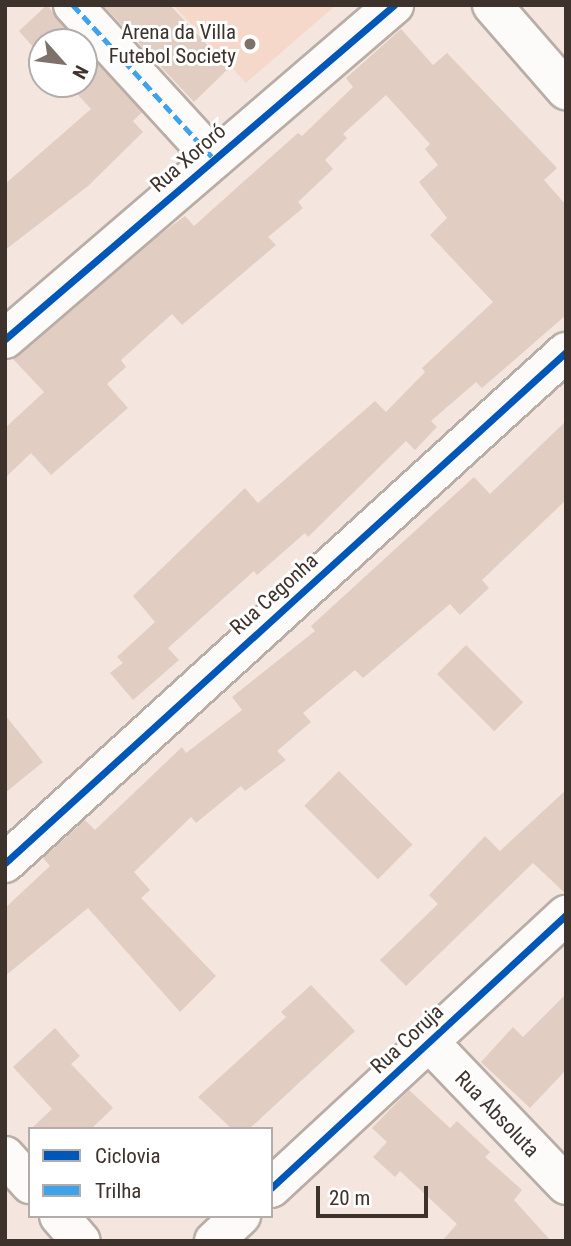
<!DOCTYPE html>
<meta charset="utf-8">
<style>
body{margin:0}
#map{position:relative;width:571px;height:1246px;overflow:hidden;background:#f4e6de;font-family:"Roboto Condensed",sans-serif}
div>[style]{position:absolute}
.green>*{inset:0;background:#f5d8c9}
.building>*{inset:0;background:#e1cdc2;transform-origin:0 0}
.roads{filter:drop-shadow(2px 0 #b9ada7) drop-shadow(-2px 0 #b9ada7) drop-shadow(0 2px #b9ada7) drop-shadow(0 -2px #b9ada7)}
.minor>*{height:38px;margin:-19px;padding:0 19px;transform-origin:19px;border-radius:19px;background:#fdfbfa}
.quiet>*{height:5px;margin-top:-2.5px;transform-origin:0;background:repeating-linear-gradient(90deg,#3fa3eb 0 10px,transparent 0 15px)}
.cycleway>*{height:7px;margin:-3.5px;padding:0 3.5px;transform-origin:3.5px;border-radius:3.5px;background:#0057b8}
.dots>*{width:19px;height:19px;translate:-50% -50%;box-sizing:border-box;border:4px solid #fff;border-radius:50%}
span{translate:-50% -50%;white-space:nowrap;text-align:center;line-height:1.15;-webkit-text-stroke:6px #fff;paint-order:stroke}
.poi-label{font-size:21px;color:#3e322c}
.right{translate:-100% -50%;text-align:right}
.street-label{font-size:21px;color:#3e322c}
.frame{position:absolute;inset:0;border:7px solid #3e322c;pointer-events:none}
.legend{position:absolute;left:28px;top:1127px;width:245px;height:91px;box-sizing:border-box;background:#fff;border:2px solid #b2adab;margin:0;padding:9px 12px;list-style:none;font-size:21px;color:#3e322c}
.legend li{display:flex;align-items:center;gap:14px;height:35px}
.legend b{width:35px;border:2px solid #b2adab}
.north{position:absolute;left:28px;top:28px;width:70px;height:70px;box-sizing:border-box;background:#fff;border:2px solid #b2adab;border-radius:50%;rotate:118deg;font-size:19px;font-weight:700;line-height:28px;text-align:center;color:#3e322c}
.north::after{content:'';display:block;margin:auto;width:24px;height:32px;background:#7e716a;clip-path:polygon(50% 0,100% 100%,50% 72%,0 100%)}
.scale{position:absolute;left:316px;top:1186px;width:112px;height:32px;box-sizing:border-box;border:4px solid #3e322c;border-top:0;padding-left:9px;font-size:21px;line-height:24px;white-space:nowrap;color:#3e322c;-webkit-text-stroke:5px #fff;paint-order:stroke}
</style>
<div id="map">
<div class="green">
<i style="clip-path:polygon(173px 5px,336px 5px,246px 83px)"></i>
</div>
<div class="building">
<i style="clip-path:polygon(47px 5px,77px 42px,42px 42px,42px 57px,19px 31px)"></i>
<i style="clip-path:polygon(103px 5px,170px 5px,229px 68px,194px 102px)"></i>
<i style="clip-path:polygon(401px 29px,433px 65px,447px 53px,557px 168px,544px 180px,566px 205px,566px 315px,482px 388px,476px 382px,431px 421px,437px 427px,415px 450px,406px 441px,308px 537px,305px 533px,257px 575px,254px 571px,168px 648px,179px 660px,133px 700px,110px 673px,123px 663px,117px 657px,155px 622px,133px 596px,245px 488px,258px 503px,375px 401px,386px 412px,425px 372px,422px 368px,493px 302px,430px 235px,447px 218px,419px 182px,438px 165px,425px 149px,430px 144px,386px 95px,343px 134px,347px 138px,325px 160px,333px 169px,298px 202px,303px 208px,268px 237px,276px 245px,182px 325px,172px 314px,121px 360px,126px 367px,107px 384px,128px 408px,51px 475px,31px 453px,5px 478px,5px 428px,44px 392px,13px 359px,158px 236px,185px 216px,194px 226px,298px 133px,302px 136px,353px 87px,346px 78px)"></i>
<i style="clip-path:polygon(84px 49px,142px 112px,133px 121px,143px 132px,88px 186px,5px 250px,5px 184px,91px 109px,68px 84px,84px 84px)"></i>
<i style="clip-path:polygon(566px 421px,566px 500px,482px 580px,489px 588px,460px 615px,450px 604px,363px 678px,355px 670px,303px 713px,311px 722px,277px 751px,286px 760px,245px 791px,241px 786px,196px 823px,191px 817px,134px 872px,150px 890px,141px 898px,216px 976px,180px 1012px,88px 908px,5px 976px,5px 908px,50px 866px,43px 858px,85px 820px,95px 830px,182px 747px,186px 753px,242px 710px,232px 697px,315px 631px,311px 626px,474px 477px,490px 494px)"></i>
<i style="left:466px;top:645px;width:81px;height:41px;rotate:45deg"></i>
<i style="clip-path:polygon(5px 715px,43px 762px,5px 793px)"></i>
<i style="left:339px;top:771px;width:104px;height:49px;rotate:45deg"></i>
<i style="clip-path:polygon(566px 790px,566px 894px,533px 863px,406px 986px,380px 960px,438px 904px,429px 895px,485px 836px,500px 851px)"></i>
<i style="clip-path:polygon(311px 985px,355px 1031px,249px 1129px,232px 1129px,198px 1097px,286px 1017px,281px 1012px)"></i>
<i style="clip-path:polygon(566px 994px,566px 1070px,530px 1108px,481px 1062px,513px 1027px,523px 1037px)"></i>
<i style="clip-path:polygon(55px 1028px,80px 1056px,71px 1064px,113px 1108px,91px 1129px,31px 1129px,52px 1109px,13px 1067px)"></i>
<i style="clip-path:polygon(409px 1090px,450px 1128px,457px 1121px,490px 1152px,485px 1157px,522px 1190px,514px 1200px,551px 1241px,442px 1241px,457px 1224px,400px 1171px,395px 1177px,373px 1157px,387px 1142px,372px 1128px)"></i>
</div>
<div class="roads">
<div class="minor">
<i style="left:73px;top:5px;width:209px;rotate:47.5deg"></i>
<i style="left:492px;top:5px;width:113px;rotate:49deg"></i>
<i style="left:5px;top:339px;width:513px;rotate:-40.65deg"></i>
<i style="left:5px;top:863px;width:759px;rotate:-42.33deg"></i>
<i style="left:429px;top:1042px;width:198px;rotate:46.2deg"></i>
<i style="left:5px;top:1156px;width:38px;rotate:48deg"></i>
<i style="left:271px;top:1188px;width:402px;rotate:-42.8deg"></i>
<i style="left:59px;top:1216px;width:33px;rotate:49deg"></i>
<i style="left:214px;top:1241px;width:37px;rotate:-43deg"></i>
</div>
</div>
<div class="quiet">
<i style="left:73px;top:5px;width:209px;rotate:47.5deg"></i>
</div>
<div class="cycleway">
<i style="left:5px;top:339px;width:513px;rotate:-40.65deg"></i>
<i style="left:5px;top:863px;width:759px;rotate:-42.33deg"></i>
<i style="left:271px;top:1188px;width:402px;rotate:-42.8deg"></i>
</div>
<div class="dots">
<i style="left:250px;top:44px;background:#7e716a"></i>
</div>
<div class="poi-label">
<span class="right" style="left:236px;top:44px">Arena da Villa<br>Futebol Society</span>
</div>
<div class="street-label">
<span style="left:188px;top:158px;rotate:-41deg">Rua Xororó</span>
<span style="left:274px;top:594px;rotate:-42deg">Rua Cegonha</span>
<span style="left:407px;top:1039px;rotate:-43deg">Rua Coruja</span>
<span style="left:497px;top:1114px;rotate:46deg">Rua Absoluta</span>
</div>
<div class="frame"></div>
<ul class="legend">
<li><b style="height:9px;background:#0057b8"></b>Ciclovia</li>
<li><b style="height:9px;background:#3fa3eb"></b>Trilha</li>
</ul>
<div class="north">N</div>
<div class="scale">20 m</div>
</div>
